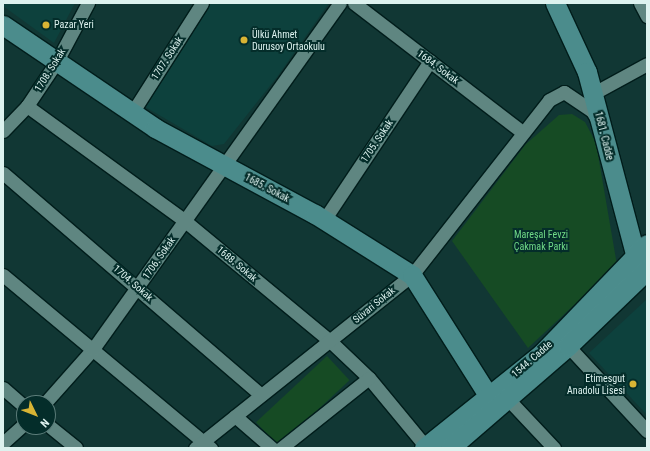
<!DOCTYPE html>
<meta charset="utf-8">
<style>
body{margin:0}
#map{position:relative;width:650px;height:451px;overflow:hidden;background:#113734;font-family:"Roboto Condensed",sans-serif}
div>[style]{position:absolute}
.built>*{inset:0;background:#0d413d}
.green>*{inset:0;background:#164b24;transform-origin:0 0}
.roads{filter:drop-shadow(1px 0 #011d1b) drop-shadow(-1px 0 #011d1b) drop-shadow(0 1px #011d1b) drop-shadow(0 -1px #011d1b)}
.street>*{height:13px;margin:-6.5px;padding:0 6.5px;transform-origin:6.5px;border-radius:6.5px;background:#5f8681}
.secondary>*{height:19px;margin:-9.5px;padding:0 9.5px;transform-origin:9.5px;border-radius:9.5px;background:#4b8c8c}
.dots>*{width:11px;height:11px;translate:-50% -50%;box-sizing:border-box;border:2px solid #042d2a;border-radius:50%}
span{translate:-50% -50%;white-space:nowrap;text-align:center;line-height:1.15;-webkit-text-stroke:4px #042d2a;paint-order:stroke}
.poi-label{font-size:10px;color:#ddf2ef}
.left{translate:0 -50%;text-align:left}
.right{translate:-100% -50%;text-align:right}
.street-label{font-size:10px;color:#ddf2ef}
.park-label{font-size:10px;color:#70d987}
.frame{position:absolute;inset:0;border:4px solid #ddf2ef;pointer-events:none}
.north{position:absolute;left:16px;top:395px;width:40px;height:40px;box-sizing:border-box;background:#042d2a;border:1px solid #5b7c79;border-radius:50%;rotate:133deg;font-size:11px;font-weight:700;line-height:16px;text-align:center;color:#ddf2ef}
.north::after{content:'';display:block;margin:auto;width:14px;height:18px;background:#d8b434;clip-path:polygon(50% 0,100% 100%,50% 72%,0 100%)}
</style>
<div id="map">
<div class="built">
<i style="clip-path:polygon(3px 3px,75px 3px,54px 43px,3px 6px)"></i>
<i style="clip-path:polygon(210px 3px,329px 3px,277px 77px,224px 144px,212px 146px,142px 105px)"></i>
<i style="clip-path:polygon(647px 299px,647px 415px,589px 353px)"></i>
</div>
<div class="green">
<i style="clip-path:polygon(572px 114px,585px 122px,596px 143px,617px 265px,528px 348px,452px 241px,526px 144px,559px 115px)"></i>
<i style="left:327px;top:356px;width:33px;height:97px;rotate:47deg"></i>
</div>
<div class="roads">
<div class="street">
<i style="left:354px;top:3px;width:212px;rotate:37.5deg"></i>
<i style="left:640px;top:3px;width:15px;rotate:62deg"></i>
<i style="left:594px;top:93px;width:60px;rotate:-28.7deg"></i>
<i style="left:27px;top:106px;width:195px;rotate:36deg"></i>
<i style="left:185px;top:221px;width:187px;rotate:39.6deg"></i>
<i style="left:329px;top:340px;width:55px;rotate:43.5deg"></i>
<i style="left:369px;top:378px;width:89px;rotate:50.4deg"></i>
<i style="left:132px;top:113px;width:130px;rotate:-57.5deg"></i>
<i style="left:3px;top:131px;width:35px;rotate:-46deg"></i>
<i style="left:27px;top:106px;width:54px;rotate:-56.3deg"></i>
<i style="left:57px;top:61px;width:66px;rotate:-61.9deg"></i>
<i style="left:3px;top:173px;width:340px;rotate:40.7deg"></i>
<i style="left:324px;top:220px;width:191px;rotate:-56.3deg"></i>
<i style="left:3px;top:275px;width:271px;rotate:39.8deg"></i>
<i style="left:568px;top:346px;width:116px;rotate:47.1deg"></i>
<i style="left:3px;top:388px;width:28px;rotate:41deg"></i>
<i style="left:507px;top:398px;width:69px;rotate:46.8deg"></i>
<i style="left:45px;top:403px;width:72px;rotate:-48.4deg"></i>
<i style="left:93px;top:349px;width:425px;rotate:-54.5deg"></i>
<i style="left:235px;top:416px;width:49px;rotate:40.9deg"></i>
<i style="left:48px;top:425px;width:36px;rotate:39deg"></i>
<i style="left:3px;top:443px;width:28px;rotate:-42deg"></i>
<i style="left:195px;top:448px;width:278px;rotate:-38.6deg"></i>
<i style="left:412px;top:275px;width:222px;rotate:-51.9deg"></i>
<i style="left:549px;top:100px;width:17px;rotate:-28deg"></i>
<i style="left:564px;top:92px;width:34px;rotate:34deg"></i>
<i style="left:592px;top:111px;width:12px;rotate:59deg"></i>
<i style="left:281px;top:448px;width:112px;rotate:-38.5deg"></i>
</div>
<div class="secondary">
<i style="left:555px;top:3px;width:76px;rotate:65.1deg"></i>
<i style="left:587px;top:72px;width:188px;rotate:75.2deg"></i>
<i style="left:635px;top:254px;width:20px;rotate:53deg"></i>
<i style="left:3px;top:25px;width:184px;rotate:34.1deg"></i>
<i style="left:155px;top:128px;width:182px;rotate:28.3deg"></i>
<i style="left:315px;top:214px;width:115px;rotate:32.2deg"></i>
<i style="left:412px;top:275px;width:142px;rotate:57.7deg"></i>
<i style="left:424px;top:448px;width:151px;rotate:-38.8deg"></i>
<i style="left:542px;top:353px;width:151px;rotate:-46.1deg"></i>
<i style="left:450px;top:448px;width:156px;rotate:-40.8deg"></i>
<i style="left:568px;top:346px;width:110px;rotate:-43.9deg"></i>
</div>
</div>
<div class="dots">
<i style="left:46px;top:25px;background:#d8b434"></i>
<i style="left:244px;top:40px;background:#d8b434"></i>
<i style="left:633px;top:384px;background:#d8b434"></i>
</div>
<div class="poi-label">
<span class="left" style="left:54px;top:25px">Pazar Yeri</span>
<span class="left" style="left:252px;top:40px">Ülkü Ahmet<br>Durusoy Ortaokulu</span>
<span class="right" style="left:625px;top:384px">Etimesgut<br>Anadolu Lisesi</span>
</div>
<div class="street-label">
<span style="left:167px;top:58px;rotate:-57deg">1707. Sokak</span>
<span style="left:438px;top:67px;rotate:37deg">1684. Sokak</span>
<span style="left:50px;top:70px;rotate:-58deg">1708. Sokak</span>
<span style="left:604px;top:136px;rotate:76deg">1681. Cadde</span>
<span style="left:377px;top:141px;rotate:-56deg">1705. Sokak</span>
<span style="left:267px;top:188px;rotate:28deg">1685. Sokak</span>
<span style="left:159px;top:258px;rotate:-55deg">1706. Sokak</span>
<span style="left:237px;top:264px;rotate:40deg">1688. Sokak</span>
<span style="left:133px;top:283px;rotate:41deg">1704. Sokak</span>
<span style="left:374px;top:305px;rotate:-39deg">Süvari Sokak</span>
<span style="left:532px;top:359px;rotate:-41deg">1544. Cadde</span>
</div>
<div class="park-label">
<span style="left:541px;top:240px">Mareşal Fevzi<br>Çakmak Parkı</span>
</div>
<div class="frame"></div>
<div class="north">N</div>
</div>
